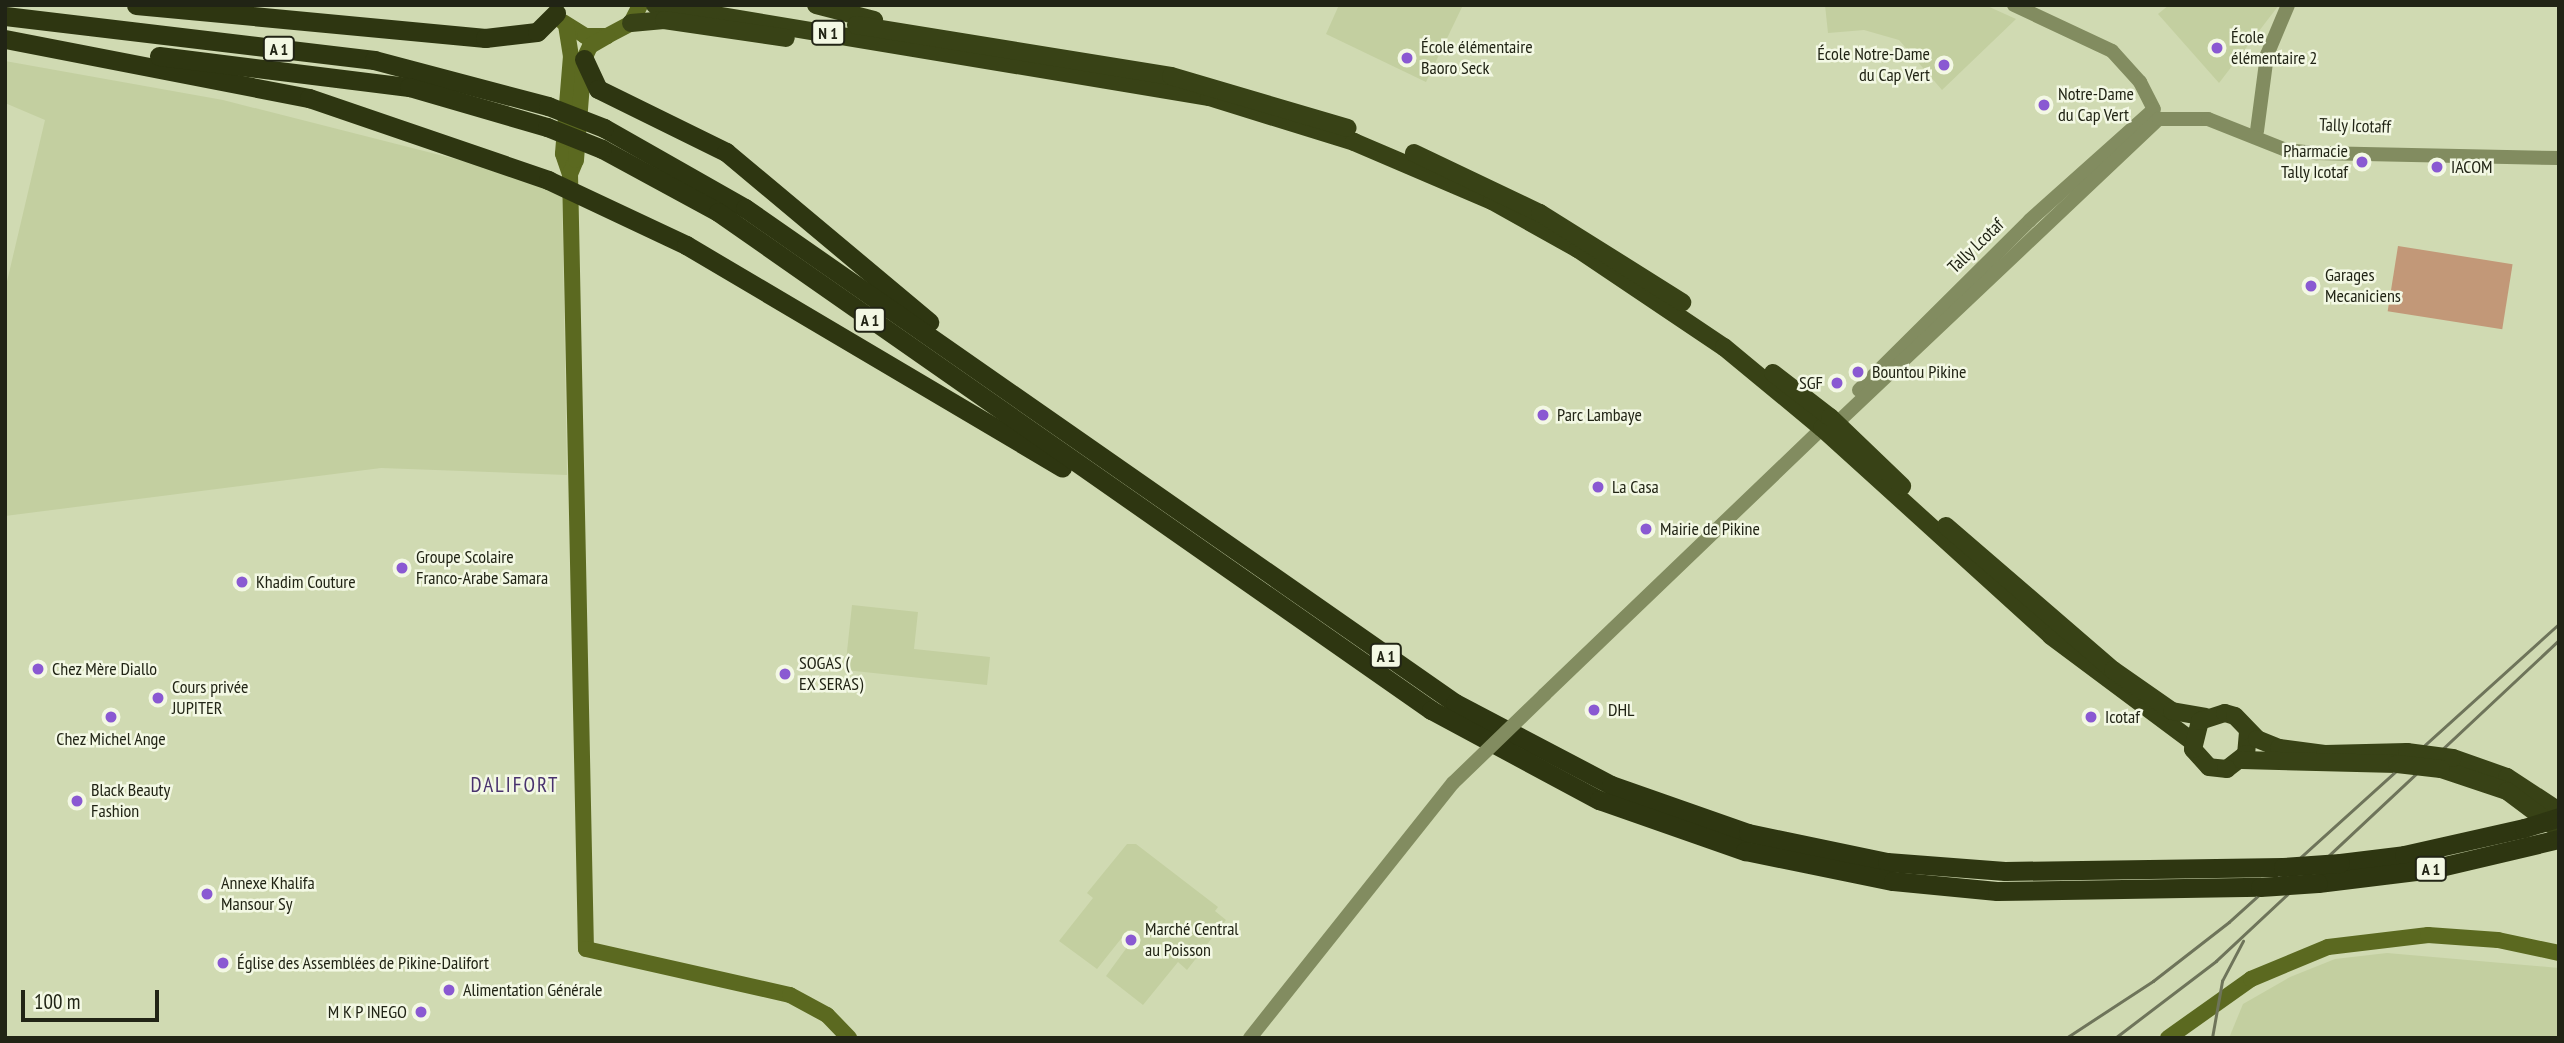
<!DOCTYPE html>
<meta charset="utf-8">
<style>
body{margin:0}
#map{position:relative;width:2564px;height:1043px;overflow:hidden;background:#d0dab2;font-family:"PT Sans Narrow",sans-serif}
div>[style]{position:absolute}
.built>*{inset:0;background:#c3cfa0}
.green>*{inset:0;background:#c29878;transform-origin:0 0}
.tertiary>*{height:14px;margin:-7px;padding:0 7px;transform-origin:7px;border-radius:7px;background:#828c60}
.secondary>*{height:16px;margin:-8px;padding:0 8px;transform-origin:8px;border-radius:8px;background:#5b6920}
.trunk>*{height:18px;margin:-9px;padding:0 9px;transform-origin:9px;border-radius:9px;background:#384216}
.motorway>*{height:19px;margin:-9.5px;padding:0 9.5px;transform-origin:9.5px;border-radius:9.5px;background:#2e3611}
.rail>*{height:2.5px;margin:-1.25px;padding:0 1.25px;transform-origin:1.25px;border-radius:1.25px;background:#6e745a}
.tertiary-bridge>*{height:14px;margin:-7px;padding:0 7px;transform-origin:7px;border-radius:7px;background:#828c60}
.trunk-bridge>*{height:18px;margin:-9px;padding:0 9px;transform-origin:9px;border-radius:9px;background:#384216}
.motorway-bridge>*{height:19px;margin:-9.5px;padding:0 9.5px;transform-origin:9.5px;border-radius:9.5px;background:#2e3611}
.dots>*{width:19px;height:19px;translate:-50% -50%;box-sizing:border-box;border:4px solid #f3f8e4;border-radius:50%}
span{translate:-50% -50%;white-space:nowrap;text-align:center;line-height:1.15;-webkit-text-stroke:5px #f3f8e4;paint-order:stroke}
.shield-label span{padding:2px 5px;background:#f3f8e4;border:2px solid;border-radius:5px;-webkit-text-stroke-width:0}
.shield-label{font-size:16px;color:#212415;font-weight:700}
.poi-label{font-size:18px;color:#212415}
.left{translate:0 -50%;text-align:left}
.right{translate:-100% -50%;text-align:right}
.street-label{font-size:18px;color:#212415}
.quarter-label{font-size:21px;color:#49326e;letter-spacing:2px}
.frame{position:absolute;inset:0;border:7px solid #212415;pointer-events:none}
.scale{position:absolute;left:21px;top:990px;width:138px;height:32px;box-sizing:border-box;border:4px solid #212415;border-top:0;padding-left:9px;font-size:21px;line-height:24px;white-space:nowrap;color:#212415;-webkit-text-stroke:5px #f3f8e4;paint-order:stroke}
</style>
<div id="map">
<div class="built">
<i style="clip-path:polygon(1339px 5px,1463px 5px,1426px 82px,1326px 34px)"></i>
<i style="clip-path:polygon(1825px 5px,1985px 5px,2016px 19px,1942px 90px,1899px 40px,1864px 30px,1828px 33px)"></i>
<i style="clip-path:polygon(2169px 5px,2279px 5px,2219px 83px,2158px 14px)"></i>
<i style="clip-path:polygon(5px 61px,223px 100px,479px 165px,562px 194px,567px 475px,381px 468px,5px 516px,5px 290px,45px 120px,5px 103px)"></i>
<i style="clip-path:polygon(852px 605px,918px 612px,914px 649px,990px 657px,987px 685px,845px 670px)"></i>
<i style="clip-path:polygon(1127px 844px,1136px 844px,1218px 907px,1215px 911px,1226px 920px,1187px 970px,1178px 962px,1143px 1005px,1106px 976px,1136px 935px,1128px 930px,1097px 969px,1059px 941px,1093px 898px,1087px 893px)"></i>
<i style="clip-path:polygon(2387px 953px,2559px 968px,2559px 1038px,2229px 1038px,2243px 1004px,2290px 977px,2335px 959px)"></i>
</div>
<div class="green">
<i style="left:2398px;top:246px;width:116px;height:66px;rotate:9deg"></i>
</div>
<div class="tertiary">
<i style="left:2014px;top:5px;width:108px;rotate:25.1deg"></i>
<i style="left:2112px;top:51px;width:42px;rotate:47.9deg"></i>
<i style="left:2140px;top:82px;width:30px;rotate:63deg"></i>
<i style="left:2257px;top:131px;width:77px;rotate:-82.5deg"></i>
<i style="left:2267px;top:55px;width:54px;rotate:-67.2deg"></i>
<i style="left:1859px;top:390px;width:241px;rotate:-44.8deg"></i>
<i style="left:2030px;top:220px;width:166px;rotate:-41.8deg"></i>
<i style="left:1837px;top:423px;width:443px;rotate:-43.4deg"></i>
<i style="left:2159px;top:119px;width:49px"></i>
<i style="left:2208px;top:119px;width:84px;rotate:21.7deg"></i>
<i style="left:2286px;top:150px;width:31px;rotate:6deg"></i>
<i style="left:2317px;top:153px;width:242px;rotate:1.2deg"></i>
<i style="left:1544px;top:695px;width:385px;rotate:-43.8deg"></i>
<i style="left:1250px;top:1038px;width:326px;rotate:-51.5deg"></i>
</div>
<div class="secondary">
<i style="left:563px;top:22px;width:26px;rotate:32deg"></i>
<i style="left:585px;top:36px;width:22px"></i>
<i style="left:607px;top:36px;width:27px;rotate:-28deg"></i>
<i style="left:631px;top:23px;width:20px;rotate:-63deg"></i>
<i style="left:566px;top:25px;width:31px;rotate:81deg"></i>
<i style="left:571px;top:56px;width:98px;rotate:94.7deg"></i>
<i style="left:563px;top:154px;width:21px;rotate:71deg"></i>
<i style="left:570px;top:174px;width:775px;rotate:88.82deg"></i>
<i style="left:586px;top:949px;width:209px;rotate:12.7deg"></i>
<i style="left:790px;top:995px;width:42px;rotate:28.4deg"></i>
<i style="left:827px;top:1015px;width:32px;rotate:46deg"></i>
<i style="left:570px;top:174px;width:15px;rotate:-67deg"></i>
<i style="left:576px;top:160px;width:101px;rotate:-85.5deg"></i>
<i style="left:584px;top:59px;width:14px;rotate:-65deg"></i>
<i style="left:590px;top:46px;width:20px;rotate:-30deg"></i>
<i style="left:2168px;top:1038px;width:102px;rotate:-35.4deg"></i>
<i style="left:2251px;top:979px;width:83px;rotate:-22.6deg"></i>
<i style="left:2328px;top:947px;width:101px;rotate:-6.8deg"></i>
<i style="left:2428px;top:935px;width:70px;rotate:4.1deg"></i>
<i style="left:2498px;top:940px;width:62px;rotate:12deg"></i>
</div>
<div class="trunk">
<i style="left:655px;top:5px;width:562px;rotate:9.43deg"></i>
<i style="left:1209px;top:97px;width:152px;rotate:17.2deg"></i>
<i style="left:1354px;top:142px;width:150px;rotate:23.1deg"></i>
<i style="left:1492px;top:201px;width:98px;rotate:29.2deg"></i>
<i style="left:1578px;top:249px;width:176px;rotate:33.9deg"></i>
<i style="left:1724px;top:347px;width:127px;rotate:39.6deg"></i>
<i style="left:1822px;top:428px;width:309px;rotate:42.2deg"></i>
<i style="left:2051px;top:636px;width:176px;rotate:36.7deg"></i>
<i style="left:816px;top:5px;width:60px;rotate:14.5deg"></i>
<i style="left:631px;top:23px;width:33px;rotate:-5deg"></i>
<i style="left:664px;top:20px;width:123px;rotate:8.4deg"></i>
<i style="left:856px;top:25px;width:319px;rotate:9.2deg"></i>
<i style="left:1171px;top:76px;width:184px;rotate:16.4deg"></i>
<i style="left:1414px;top:153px;width:140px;rotate:25.5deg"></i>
<i style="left:1540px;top:213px;width:168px;rotate:32.1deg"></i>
<i style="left:1773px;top:373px;width:72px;rotate:37.7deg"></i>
<i style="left:1830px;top:417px;width:100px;rotate:43.8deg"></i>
<i style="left:1946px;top:526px;width:221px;rotate:40.8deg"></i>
<i style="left:2113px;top:670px;width:72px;rotate:34.8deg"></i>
<i style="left:2172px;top:711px;width:34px;rotate:10deg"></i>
<i style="left:2248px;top:732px;width:22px;rotate:95deg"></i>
<i style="left:2246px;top:754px;width:24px;rotate:142deg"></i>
<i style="left:2227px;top:769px;width:18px;rotate:-174deg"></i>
<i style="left:2209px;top:767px;width:24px;rotate:-132deg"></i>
<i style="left:2193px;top:749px;width:29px;rotate:-76deg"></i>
<i style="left:2200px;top:721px;width:26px;rotate:-18deg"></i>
<i style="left:2225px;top:713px;width:10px;rotate:17deg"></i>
<i style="left:2235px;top:716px;width:32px;rotate:46deg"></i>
<i style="left:2257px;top:739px;width:24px;rotate:22deg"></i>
<i style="left:2279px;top:748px;width:46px;rotate:7.4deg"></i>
<i style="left:2325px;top:754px;width:82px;rotate:-1.4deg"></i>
<i style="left:2453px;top:758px;width:57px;rotate:19.4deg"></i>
<i style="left:2507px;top:777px;width:62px;rotate:33.2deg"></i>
<i style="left:2242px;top:760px;width:155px;rotate:1.5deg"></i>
<i style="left:2441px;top:769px;width:70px;rotate:18.4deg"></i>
<i style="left:2507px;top:791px;width:65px;rotate:36.9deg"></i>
</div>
<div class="motorway">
<i style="left:136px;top:5px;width:351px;rotate:5.4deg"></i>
<i style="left:485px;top:38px;width:52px;rotate:-6.6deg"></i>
<i style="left:537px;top:32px;width:27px;rotate:-45deg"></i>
<i style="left:5px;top:16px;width:372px;rotate:6.8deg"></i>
<i style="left:374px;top:60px;width:180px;rotate:14.8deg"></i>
<i style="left:5px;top:39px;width:310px;rotate:11deg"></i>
<i style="left:309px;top:98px;width:253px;rotate:18.9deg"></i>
<i style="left:548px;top:180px;width:153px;rotate:25.2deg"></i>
<i style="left:686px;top:245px;width:437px;rotate:30.6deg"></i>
<i style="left:159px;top:56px;width:252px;rotate:7.1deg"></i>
<i style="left:409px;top:87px;width:144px;rotate:16.2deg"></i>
<i style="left:584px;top:59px;width:33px;rotate:65deg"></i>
<i style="left:598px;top:89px;width:143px;rotate:26.2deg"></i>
<i style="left:726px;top:152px;width:265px;rotate:39.9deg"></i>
<i style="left:604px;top:128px;width:162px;rotate:29.6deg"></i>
<i style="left:745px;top:208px;width:866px;rotate:34.88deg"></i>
<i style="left:1455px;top:703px;width:176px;rotate:27.7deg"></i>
<i style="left:1611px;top:785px;width:145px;rotate:19.3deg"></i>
<i style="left:1748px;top:833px;width:142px;rotate:11.8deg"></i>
<i style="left:1887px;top:862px;width:118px;rotate:4.4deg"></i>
<i style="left:2005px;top:871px;width:278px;rotate:-0.8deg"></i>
<i style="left:602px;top:149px;width:132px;rotate:28.5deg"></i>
<i style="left:718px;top:212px;width:870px;rotate:34.93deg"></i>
<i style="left:1431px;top:710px;width:191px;rotate:28.2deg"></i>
<i style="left:1599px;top:800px;width:155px;rotate:19.3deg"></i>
<i style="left:1745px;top:851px;width:151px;rotate:11.5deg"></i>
<i style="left:1893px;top:881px;width:104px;rotate:5.5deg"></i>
<i style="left:1997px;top:891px;width:263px;rotate:-0.9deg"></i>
<i style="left:2340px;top:863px;width:64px;rotate:-7.1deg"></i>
<i style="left:2404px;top:855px;width:123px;rotate:-12.7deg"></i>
<i style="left:2318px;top:883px;width:115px;rotate:-7deg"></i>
<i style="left:2432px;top:869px;width:130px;rotate:-13.3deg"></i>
</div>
<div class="rail">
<i style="left:2066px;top:1038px;width:104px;rotate:-33.2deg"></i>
<i style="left:2153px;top:981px;width:96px;rotate:-37.8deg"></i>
<i style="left:2229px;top:922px;width:445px;rotate:-42.1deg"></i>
<i style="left:2115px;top:1038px;width:127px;rotate:-37.3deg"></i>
<i style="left:2216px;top:961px;width:470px;rotate:-43.1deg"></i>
<i style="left:2212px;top:1038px;width:58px;rotate:-80deg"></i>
<i style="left:2222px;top:981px;width:45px;rotate:-62.3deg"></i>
</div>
<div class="tertiary-bridge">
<i style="left:1453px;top:783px;width:127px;rotate:-44deg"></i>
</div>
<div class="trunk-bridge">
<i style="left:2407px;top:752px;width:46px;rotate:7.4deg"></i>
<i style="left:2397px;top:764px;width:44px;rotate:6.5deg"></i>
</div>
<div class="motorway-bridge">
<i style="left:548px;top:106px;width:60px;rotate:21.4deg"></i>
<i style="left:547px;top:127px;width:59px;rotate:21.8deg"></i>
<i style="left:2524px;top:828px;width:37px;rotate:-17deg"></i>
<i style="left:2283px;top:867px;width:57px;rotate:-4deg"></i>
<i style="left:2260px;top:887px;width:58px;rotate:-3.9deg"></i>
</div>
<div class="dots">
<i style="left:2217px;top:48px;background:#8a59d2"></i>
<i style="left:1407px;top:58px;background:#8a59d2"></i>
<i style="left:1944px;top:65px;background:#8a59d2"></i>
<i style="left:2044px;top:105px;background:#8a59d2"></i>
<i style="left:2362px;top:162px;background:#8a59d2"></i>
<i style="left:2437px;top:167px;background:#8a59d2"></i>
<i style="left:2311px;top:286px;background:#8a59d2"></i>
<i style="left:1858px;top:372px;background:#8a59d2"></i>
<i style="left:1837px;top:383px;background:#8a59d2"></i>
<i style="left:1543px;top:415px;background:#8a59d2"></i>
<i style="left:1598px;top:487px;background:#8a59d2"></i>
<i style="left:1646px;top:529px;background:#8a59d2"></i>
<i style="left:402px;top:568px;background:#8a59d2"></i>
<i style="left:242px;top:582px;background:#8a59d2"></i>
<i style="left:38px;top:669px;background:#8a59d2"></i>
<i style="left:785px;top:674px;background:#8a59d2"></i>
<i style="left:158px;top:698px;background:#8a59d2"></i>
<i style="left:1594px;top:710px;background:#8a59d2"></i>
<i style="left:111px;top:717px;background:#8a59d2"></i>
<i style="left:2091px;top:717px;background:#8a59d2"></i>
<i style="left:77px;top:801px;background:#8a59d2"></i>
<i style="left:207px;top:894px;background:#8a59d2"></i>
<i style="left:1131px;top:940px;background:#8a59d2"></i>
<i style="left:223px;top:963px;background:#8a59d2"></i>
<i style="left:449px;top:990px;background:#8a59d2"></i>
<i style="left:421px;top:1012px;background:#8a59d2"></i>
</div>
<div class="shield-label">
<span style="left:828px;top:33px">N 1</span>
<span style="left:279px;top:49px">A 1</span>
<span style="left:870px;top:320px">A 1</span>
<span style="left:1386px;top:656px">A 1</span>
<span style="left:2431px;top:869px">A 1</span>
</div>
<div class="poi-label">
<span class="left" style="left:2231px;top:48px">École<br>élémentaire 2</span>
<span class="left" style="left:1421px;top:58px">École élémentaire<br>Baoro Seck</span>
<span class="right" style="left:1930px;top:65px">École Notre-Dame<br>du Cap Vert</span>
<span class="left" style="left:2058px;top:105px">Notre-Dame<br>du Cap Vert</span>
<span class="right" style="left:2348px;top:162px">Pharmacie<br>Tally Icotaf</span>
<span class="left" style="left:2451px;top:167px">IACOM</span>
<span class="left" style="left:2325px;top:286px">Garages<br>Mecaniciens</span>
<span class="left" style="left:1872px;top:372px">Bountou Pikine</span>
<span class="right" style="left:1823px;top:383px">SGF</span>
<span class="left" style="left:1557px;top:415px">Parc Lambaye</span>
<span class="left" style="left:1612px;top:487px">La Casa</span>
<span class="left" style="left:1660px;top:529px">Mairie de Pikine</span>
<span class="left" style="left:416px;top:568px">Groupe Scolaire<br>Franco-Arabe Samara</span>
<span class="left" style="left:256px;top:582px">Khadim Couture</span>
<span class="left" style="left:799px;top:674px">SOGAS (<br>EX SERAS)</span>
<span class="left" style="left:52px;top:669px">Chez Mère Diallo</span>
<span class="left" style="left:172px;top:698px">Cours privée<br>JUPITER</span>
<span class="left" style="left:1608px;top:710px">DHL</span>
<span class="left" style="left:2105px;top:717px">Icotaf</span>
<span style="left:111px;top:739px">Chez Michel Ange</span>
<span class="left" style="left:91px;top:801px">Black Beauty<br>Fashion</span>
<span class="left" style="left:221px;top:894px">Annexe Khalifa<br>Mansour Sy</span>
<span class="left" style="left:1145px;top:940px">Marché Central<br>au Poisson</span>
<span class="left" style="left:237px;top:963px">Église des Assemblées de Pikine-Dalifort</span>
<span class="left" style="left:463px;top:990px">Alimentation Générale</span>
<span class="right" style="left:407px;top:1012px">M K P INEGO</span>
</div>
<div class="street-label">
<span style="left:2355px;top:126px;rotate:2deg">Tally Icotaff</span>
<span style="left:1976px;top:246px;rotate:-44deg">Tally Lcotaf</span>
</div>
<div class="quarter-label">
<span style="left:515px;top:785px">DALIFORT</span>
</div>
<div class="frame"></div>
<div class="scale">100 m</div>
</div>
